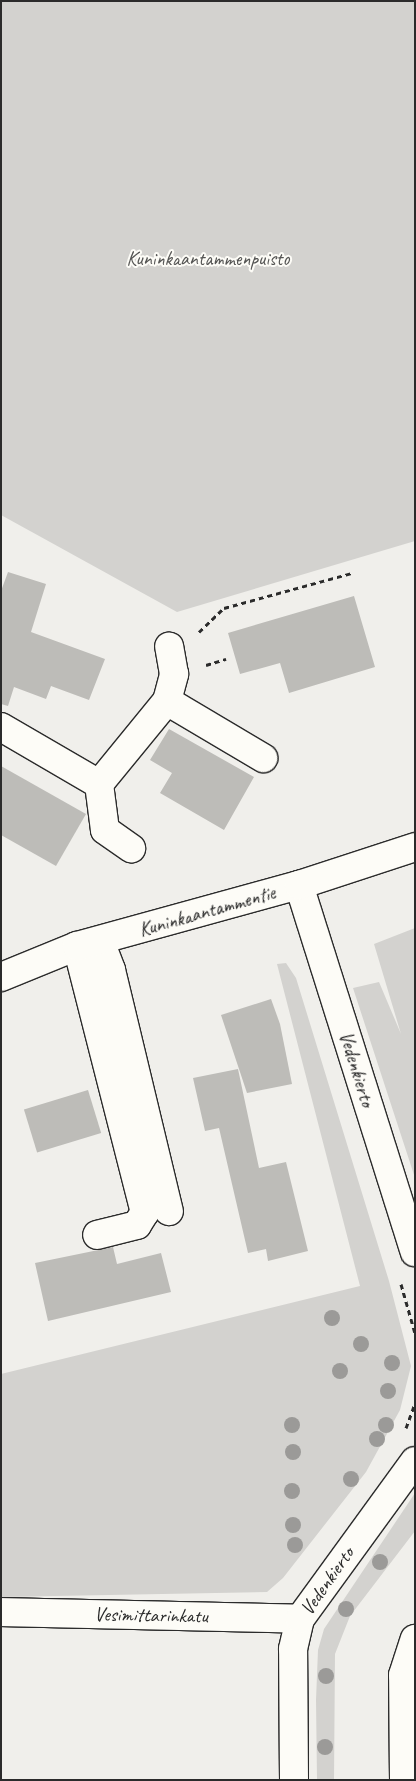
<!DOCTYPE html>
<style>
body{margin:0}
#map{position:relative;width:416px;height:1781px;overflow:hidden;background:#f0efeb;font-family:Caveat,sans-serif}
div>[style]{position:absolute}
.green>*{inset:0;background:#d3d2cf}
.building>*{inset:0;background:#bdbcb8;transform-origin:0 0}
.path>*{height:3px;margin-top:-1.5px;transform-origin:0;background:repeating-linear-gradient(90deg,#2b2b2b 0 5px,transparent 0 9px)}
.roads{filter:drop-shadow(1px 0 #2b2b2b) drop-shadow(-1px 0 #2b2b2b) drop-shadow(0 1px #2b2b2b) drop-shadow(0 -1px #2b2b2b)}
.minor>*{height:28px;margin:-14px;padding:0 14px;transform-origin:14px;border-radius:14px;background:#fdfcf7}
.trees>*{width:16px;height:16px;margin:-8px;border-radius:50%;background:#9b9a98}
span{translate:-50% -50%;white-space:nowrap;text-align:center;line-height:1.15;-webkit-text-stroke:4px #fdfcf7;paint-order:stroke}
.park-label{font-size:20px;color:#555554}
.street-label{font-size:20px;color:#2b2b2b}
.frame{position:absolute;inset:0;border:2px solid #2b2b2b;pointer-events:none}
</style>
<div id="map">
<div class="green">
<i style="clip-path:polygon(1px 1px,415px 1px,415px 541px,177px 612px,1px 515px)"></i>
<i style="clip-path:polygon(415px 928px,415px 1178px,353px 988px,379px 982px,401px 1034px,374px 944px)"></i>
<i style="clip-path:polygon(286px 963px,296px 978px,389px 1281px,411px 1366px,400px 1410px,366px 1472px,283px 1578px,267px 1592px,1px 1597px,1px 1374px,360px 1286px,277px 964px)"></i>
<i style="clip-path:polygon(415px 1493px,415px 1531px,350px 1616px,335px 1654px,334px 1780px,317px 1780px,316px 1700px,318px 1650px,324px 1629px)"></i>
</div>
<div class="building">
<i style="clip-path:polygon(8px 572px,46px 584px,31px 632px,105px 659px,89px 700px,51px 686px,46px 699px,14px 687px,8px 706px,1px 704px,1px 591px)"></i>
<i style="clip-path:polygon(354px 596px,375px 667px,289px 693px,280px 663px,240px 674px,228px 633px)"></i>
<i style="clip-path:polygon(169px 729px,254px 777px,224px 830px,160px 793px,172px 773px,150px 760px)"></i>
<i style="clip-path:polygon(1px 766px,86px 814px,56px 866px,1px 835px)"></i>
<i style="clip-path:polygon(271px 999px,280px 1024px,292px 1084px,247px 1093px,221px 1015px)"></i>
<i style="clip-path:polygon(238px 1069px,259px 1168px,286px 1162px,308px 1251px,268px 1261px,266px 1249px,248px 1253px,219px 1128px,205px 1131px,193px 1078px)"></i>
<i style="left:88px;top:1090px;width:45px;height:67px;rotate:73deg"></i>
<i style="clip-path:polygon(113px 1247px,117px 1264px,161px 1253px,171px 1292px,48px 1321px,35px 1263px)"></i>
</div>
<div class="path">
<i style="left:199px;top:632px;width:35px;rotate:-44deg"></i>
<i style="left:224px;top:608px;width:133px;rotate:-15.3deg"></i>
<i style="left:206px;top:665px;width:21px;rotate:-17deg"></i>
<i style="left:401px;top:1284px;width:51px;rotate:74.1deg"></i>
<i style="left:406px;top:1428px;width:27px;rotate:-70deg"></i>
</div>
<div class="roads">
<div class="minor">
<i style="left:167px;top:701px;width:112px;rotate:30.7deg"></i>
<i style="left:1px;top:727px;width:113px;rotate:30.2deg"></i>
<i style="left:99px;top:784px;width:107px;rotate:-50.7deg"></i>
<i style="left:167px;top:701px;width:28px;rotate:-75deg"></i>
<i style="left:174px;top:674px;width:28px;rotate:-100deg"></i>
<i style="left:99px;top:784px;width:46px;rotate:82.6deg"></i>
<i style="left:105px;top:830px;width:32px;rotate:35deg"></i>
<i style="left:299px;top:885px;width:385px;rotate:72.5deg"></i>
<i style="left:100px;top:941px;width:31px;rotate:69deg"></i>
<i style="left:111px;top:970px;width:248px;rotate:76.5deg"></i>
<i style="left:77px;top:946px;width:275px;rotate:75.7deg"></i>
<i style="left:145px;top:1212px;width:15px;rotate:122deg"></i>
<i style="left:137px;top:1225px;width:41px;rotate:166deg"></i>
<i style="left:1px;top:977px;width:82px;rotate:-22.2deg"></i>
<i style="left:77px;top:946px;width:230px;rotate:-15.4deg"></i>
<i style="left:299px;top:885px;width:122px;rotate:-18.1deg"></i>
<i style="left:1px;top:1612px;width:299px;rotate:1.3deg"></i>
<i style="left:294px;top:1780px;width:131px;rotate:-90.4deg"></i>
<i style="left:293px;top:1649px;width:31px;rotate:-77deg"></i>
<i style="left:300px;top:1619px;width:195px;rotate:-54deg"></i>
<i style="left:404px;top:1780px;width:105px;rotate:-90.5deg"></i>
<i style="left:403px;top:1675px;width:38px;rotate:-72deg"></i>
</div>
</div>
<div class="trees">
<i style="left:332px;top:1318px"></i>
<i style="left:361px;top:1344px"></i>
<i style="left:392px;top:1363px"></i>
<i style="left:340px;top:1371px"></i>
<i style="left:388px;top:1391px"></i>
<i style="left:292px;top:1425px"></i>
<i style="left:386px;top:1425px"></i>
<i style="left:377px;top:1439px"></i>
<i style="left:293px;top:1452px"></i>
<i style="left:351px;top:1479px"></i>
<i style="left:292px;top:1491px"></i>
<i style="left:293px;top:1525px"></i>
<i style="left:295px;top:1545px"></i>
<i style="left:380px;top:1562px"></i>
<i style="left:346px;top:1609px"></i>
<i style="left:326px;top:1676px"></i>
<i style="left:325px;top:1747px"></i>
</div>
<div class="park-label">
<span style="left:208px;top:258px">Kuninkaantammenpuisto</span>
</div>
<div class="street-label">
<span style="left:207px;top:911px;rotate:-16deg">Kuninkaantammentie</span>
<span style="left:357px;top:1069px;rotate:73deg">Vedenkierto</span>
<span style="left:327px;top:1581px;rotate:-55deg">Vedenkierto</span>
<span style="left:151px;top:1615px;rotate:1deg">Vesimittarinkatu</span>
</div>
<div class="frame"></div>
</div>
